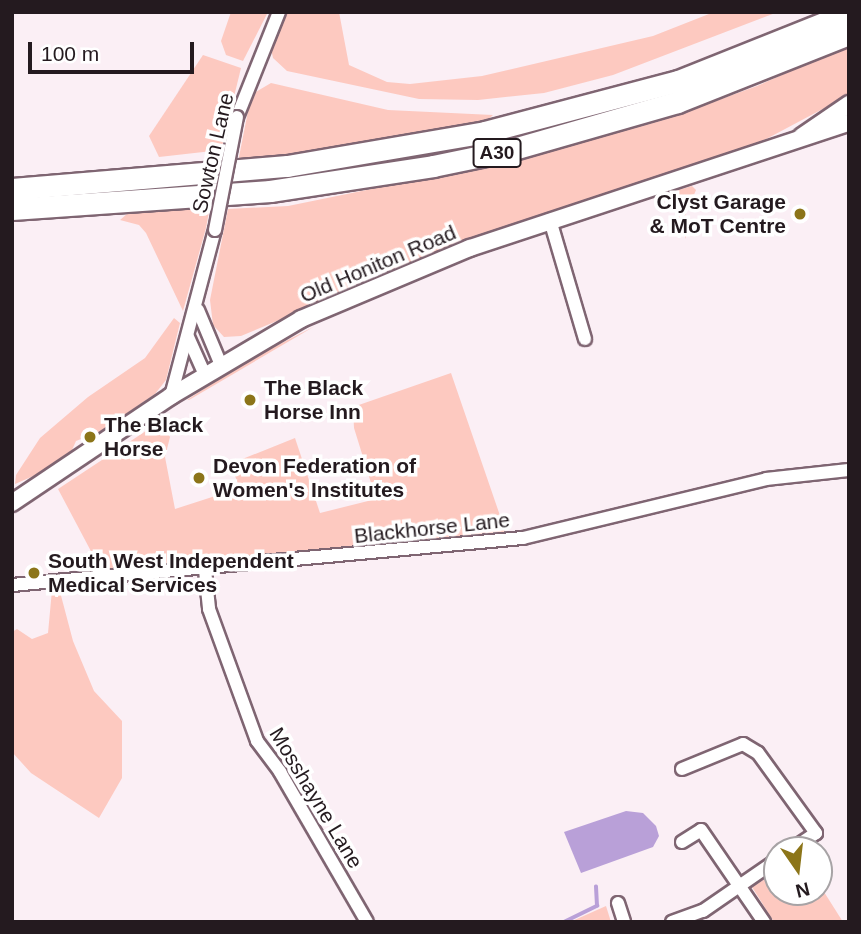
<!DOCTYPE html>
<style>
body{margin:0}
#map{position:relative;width:861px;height:934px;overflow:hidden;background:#fbeff5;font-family:Helvetica,sans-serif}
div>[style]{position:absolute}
.green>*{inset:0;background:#fdc9c0}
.water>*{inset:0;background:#b9a0d8}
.stream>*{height:3.5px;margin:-1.75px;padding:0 1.75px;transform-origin:1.75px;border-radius:1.75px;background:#b9a0d8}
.roads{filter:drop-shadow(2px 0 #7f6572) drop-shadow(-2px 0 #7f6572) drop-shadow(0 2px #7f6572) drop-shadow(0 -2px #7f6572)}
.street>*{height:12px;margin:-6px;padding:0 6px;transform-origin:6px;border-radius:6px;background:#fff}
.secondary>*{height:16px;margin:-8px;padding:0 8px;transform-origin:8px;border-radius:8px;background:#fff}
.highway>*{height:21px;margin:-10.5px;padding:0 10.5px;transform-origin:10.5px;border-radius:10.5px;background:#fff}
.bridges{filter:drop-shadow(2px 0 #7f6572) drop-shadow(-2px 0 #7f6572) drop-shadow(0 2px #7f6572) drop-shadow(0 -2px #7f6572)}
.street-bridge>*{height:12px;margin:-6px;padding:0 6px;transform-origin:6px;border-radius:6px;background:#fff}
.dots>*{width:19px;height:19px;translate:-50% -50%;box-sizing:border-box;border:4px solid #fff;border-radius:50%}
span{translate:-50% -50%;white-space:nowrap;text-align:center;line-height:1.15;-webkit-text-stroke:7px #fff;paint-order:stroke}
.shield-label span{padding:2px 5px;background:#fff;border:2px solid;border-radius:5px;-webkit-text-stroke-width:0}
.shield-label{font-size:19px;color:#241a1f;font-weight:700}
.street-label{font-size:21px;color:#241a1f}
.poi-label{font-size:21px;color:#241a1f;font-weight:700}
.right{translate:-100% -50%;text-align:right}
.left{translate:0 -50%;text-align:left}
.frame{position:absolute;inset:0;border:14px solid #241a1f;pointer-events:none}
.north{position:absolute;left:763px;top:836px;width:70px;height:70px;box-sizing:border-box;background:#fff;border:2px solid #a7a3a5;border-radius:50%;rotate:166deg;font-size:19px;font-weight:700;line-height:28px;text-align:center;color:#241a1f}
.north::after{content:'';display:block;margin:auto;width:24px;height:32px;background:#8c7519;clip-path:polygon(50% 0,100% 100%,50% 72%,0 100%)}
.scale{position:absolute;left:28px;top:42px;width:166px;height:32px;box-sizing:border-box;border:4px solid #241a1f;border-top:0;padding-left:9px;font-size:21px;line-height:24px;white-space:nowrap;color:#241a1f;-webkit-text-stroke:5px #fff;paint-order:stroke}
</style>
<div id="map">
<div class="green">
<i style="clip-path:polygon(231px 12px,268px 12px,243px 61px,226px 55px,221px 41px)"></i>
<i style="clip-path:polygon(286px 12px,339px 12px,349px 65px,387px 82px,410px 84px,482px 76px,653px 36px,714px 12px,778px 12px,613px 75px,544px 93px,478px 100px,419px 99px,287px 71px,273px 58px,270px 44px)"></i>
<i style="clip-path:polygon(849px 45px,849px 95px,751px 147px,372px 276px,334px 295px,445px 251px,241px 336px,224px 337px,213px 325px,210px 300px,228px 209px,288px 206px,538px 155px,663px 120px,757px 86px)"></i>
<i style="clip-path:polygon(203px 55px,241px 68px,221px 150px,159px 157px,149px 136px)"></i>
<i style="clip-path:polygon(271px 83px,388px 110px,493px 115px,484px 123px,378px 143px,238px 162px,250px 101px,254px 93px)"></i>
<i style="clip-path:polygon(692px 186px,696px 190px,685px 216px,686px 239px,668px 193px)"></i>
<i style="clip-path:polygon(210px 206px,206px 228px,183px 311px,146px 233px,139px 225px,120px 220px,127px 214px)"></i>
<i style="clip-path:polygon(174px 318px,180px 323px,166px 380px,155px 394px,101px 431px,76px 441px,72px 450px,38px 474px,15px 484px,16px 475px,40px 438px,88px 397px,145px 358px)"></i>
<i style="clip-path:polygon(315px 326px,189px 400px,187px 400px,241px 364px)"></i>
<i style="clip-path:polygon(451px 373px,507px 536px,102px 572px,58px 489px,161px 421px,170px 437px,165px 457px,175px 509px,240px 488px,230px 464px,295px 438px,320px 513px,376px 499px,354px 428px,353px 407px)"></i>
<i style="clip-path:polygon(59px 588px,73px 641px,94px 691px,122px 721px,122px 778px,99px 818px,31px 773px,12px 752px,12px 632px,17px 629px,32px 639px,48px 633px,52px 590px)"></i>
<i style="clip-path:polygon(777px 872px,777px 892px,819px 892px,819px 884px,843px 922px,774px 922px,752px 887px)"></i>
<i style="clip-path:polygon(606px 906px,611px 922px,570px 922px)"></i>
</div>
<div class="water">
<i style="clip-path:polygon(626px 811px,643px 813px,656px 826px,659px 836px,653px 847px,581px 873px,564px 832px)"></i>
</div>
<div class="stream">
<i style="left:564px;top:922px;width:37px;rotate:-26deg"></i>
<i style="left:597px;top:906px;width:19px;rotate:-93deg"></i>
</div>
<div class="roads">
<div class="street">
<i style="left:237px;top:117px;width:113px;rotate:-68.2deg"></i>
<i style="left:550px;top:220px;width:124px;rotate:73.6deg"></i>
<i style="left:198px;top:310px;width:60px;rotate:67.3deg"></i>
<i style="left:188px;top:337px;width:42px;rotate:65.9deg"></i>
<i style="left:171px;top:396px;width:172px;rotate:-75.2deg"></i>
<i style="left:205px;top:570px;width:39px;rotate:84deg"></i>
<i style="left:209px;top:609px;width:140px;rotate:70deg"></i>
<i style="left:257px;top:741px;width:39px;rotate:53deg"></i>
<i style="left:280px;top:772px;width:173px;rotate:59.9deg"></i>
<i style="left:12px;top:585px;width:513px;rotate:-5.26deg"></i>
<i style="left:523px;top:538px;width:250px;rotate:-13.6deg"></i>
<i style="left:766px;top:479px;width:83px;rotate:-6.2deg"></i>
<i style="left:682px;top:769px;width:66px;rotate:-22.3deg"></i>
<i style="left:743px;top:744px;width:17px;rotate:31deg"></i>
<i style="left:758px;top:753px;width:99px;rotate:54.1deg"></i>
<i style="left:816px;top:833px;width:30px;rotate:146deg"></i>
<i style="left:682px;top:842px;width:22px;rotate:-32deg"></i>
<i style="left:701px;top:830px;width:112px;rotate:55.6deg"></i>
<i style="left:618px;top:903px;width:20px;rotate:72deg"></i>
<i style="left:672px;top:922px;width:33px;rotate:-20deg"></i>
<i style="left:703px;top:911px;width:90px;rotate:-34.6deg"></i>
</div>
<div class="secondary">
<i style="left:802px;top:136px;width:57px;rotate:-34.2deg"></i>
<i style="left:12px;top:503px;width:192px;rotate:-33.9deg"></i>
<i style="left:171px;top:396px;width:151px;rotate:-30.6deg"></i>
<i style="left:301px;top:319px;width:183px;rotate:-22.8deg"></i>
<i style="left:470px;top:248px;width:399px;rotate:-18.3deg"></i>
</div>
<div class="highway">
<i style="left:12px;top:189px;width:276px;rotate:-4.8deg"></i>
<i style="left:287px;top:166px;width:201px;rotate:-9.7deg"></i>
<i style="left:485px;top:132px;width:200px;rotate:-14.8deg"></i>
<i style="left:678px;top:81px;width:184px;rotate:-21.7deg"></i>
<i style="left:12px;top:209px;width:259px;rotate:-4deg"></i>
<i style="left:270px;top:191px;width:165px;rotate:-8.7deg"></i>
<i style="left:433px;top:166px;width:79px;rotate:-11.7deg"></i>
<i style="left:510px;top:150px;width:174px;rotate:-16deg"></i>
<i style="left:677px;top:102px;width:185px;rotate:-21.6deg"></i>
</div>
</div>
<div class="bridges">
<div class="street-bridge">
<i style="left:215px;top:230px;width:115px;rotate:-79deg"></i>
</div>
</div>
<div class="dots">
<i style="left:800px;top:214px;background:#8c7519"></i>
<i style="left:250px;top:400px;background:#8c7519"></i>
<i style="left:90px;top:437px;background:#8c7519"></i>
<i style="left:199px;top:478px;background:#8c7519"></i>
<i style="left:34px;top:573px;background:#8c7519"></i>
</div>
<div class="shield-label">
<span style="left:497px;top:153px">A30</span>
</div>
<div class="street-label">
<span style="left:213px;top:153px;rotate:-77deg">Sowton Lane</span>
<span style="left:378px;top:264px;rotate:-23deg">Old Honiton Road</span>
<span style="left:432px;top:528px;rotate:-6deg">Blackhorse Lane</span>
<span style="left:316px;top:798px;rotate:59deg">Mosshayne Lane</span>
</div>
<div class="poi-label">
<span class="right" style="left:786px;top:214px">Clyst Garage<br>&amp; MoT Centre</span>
<span class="left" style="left:264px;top:400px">The Black<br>Horse Inn</span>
<span class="left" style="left:104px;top:437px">The Black<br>Horse</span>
<span class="left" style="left:213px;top:478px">Devon Federation of<br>Women's Institutes</span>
<span class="left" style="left:48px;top:573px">South West Independent<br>Medical Services</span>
</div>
<div class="frame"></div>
<div class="north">N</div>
<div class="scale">100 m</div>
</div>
